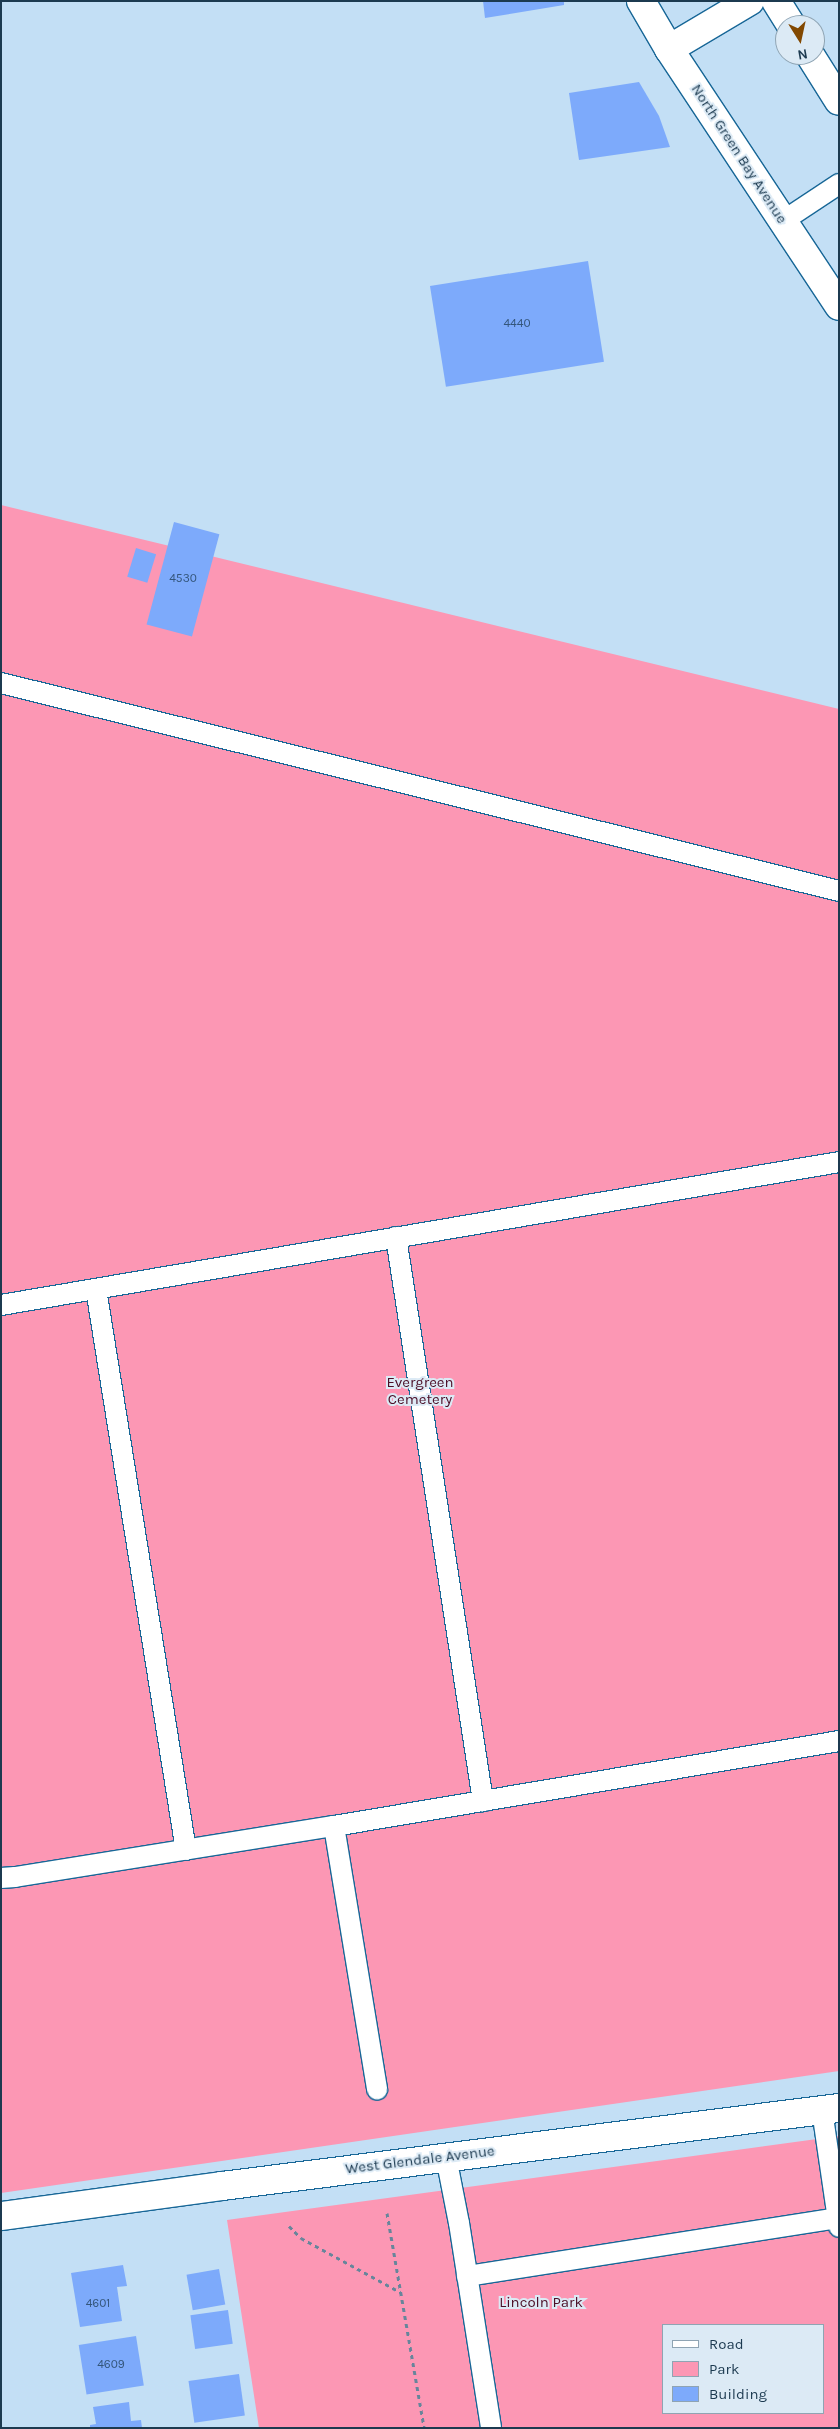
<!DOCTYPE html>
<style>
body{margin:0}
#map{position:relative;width:840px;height:2429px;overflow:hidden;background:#c3dff5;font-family:Karla,sans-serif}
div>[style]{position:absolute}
.green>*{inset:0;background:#fc97b4}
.building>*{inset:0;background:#7daafb;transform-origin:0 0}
.path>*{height:3px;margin-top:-1.5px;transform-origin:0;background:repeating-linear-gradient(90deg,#67859b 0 4px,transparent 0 8px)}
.roads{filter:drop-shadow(1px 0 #186797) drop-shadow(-1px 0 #186797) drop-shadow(0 1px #186797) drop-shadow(0 -1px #186797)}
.lane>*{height:20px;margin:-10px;padding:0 10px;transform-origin:10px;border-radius:10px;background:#fff}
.street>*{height:28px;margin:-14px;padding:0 14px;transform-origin:14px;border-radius:14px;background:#fff}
.primary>*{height:28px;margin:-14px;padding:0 14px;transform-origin:14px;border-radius:14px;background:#fff}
span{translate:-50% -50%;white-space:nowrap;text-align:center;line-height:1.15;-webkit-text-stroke:4px #dceaf5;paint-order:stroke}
.number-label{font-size:12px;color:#34567b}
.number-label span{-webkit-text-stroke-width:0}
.street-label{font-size:15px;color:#1c3a50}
.park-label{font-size:15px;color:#4c0e26}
.frame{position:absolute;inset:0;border:2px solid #1c3a50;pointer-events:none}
.legend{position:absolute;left:662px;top:2324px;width:162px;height:90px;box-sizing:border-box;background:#dceaf5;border:1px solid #8fa4b3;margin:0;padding:6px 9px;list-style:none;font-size:15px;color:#1c3a50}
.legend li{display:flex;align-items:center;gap:10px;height:25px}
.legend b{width:25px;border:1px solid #8fa4b3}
.north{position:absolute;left:775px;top:15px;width:50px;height:50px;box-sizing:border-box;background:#dceaf5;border:1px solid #8fa4b3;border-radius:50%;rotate:170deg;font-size:14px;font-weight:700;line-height:20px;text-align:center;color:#1c3a50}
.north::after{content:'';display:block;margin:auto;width:18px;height:22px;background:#824800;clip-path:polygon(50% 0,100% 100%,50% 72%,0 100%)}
</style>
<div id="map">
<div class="green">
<i style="clip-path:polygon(1px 505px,839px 709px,839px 2071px,1px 2193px)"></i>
<i style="clip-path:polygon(evenodd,839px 2136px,839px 2428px,259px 2428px,227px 2220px,839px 2136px,664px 2325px,824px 2325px,824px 2413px,664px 2413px,664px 2325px)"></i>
</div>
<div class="building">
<i style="clip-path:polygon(483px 1px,564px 1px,564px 5px,485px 18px)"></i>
<i style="clip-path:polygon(639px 82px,659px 116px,670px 147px,579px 160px,569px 93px)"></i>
<i style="left:588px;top:261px;width:102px;height:160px;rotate:81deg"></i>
<i style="left:174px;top:522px;width:47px;height:106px;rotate:15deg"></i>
<i style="left:136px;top:548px;width:21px;height:30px;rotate:17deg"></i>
<i style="clip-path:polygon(123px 2265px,127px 2286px,117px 2287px,122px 2321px,80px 2327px,71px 2273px)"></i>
<i style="left:219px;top:2269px;width:36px;height:33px;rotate:80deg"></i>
<i style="left:228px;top:2310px;width:34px;height:38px;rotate:82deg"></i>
<i style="left:136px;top:2336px;width:50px;height:58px;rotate:81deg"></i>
<i style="left:239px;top:2374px;width:42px;height:51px;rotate:82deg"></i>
<i style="clip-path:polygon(129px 2402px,131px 2421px,141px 2420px,142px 2428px,90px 2428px,90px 2425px,96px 2424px,93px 2407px)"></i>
</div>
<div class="path">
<i style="left:387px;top:2213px;width:218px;rotate:80.2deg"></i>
<i style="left:289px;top:2226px;width:17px;rotate:45deg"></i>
<i style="left:301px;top:2238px;width:113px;rotate:28.6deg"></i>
</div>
<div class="roads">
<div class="lane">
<i style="left:783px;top:221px;width:67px;rotate:-33.5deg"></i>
<i style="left:1px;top:683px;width:863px;rotate:13.94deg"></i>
<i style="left:396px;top:1237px;width:571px;rotate:81.23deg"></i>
<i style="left:96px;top:1289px;width:568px;rotate:80.89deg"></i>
<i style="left:1px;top:1305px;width:850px;rotate:-9.68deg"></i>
<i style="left:334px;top:1826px;width:267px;rotate:80.7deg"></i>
<i style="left:1px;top:1878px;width:14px;rotate:-4deg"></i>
<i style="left:15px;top:1877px;width:323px;rotate:-9.1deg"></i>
<i style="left:334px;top:1826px;width:512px;rotate:-9.55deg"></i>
<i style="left:822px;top:2110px;width:118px;rotate:81.7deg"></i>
<i style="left:446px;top:2157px;width:67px;rotate:78.9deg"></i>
<i style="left:459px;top:2223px;width:207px;rotate:81.1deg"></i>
<i style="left:467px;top:2276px;width:376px;rotate:-8.9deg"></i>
</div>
<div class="street">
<i style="left:669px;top:49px;width:94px;rotate:-30.7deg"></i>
<i style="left:1px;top:2216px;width:223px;rotate:-7.7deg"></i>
<i style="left:222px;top:2186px;width:622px;rotate:-7.21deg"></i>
</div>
<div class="primary">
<i style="left:641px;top:1px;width:56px;rotate:59.7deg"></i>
<i style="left:669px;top:49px;width:308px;rotate:56.5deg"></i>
<i style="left:776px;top:1px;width:28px;rotate:58deg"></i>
<i style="left:810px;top:55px;width:54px;rotate:57.8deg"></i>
</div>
</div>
<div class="number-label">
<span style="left:517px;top:324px">4440</span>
<span style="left:183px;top:579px">4530</span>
<span style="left:98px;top:2304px">4601</span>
<span style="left:111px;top:2365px">4609</span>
</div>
<div class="street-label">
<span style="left:739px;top:154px;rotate:57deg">North Green Bay Avenue</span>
<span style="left:420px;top:2160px;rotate:-7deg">West Glendale Avenue</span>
</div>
<div class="park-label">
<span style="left:420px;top:1391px">Evergreen<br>Cemetery</span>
<span style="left:541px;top:2303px">Lincoln Park</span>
</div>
<div class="frame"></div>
<ul class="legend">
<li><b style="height:6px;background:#fff"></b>Road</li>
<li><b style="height:14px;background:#fc97b4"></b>Park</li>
<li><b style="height:14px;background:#7daafb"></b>Building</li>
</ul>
<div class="north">N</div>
</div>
